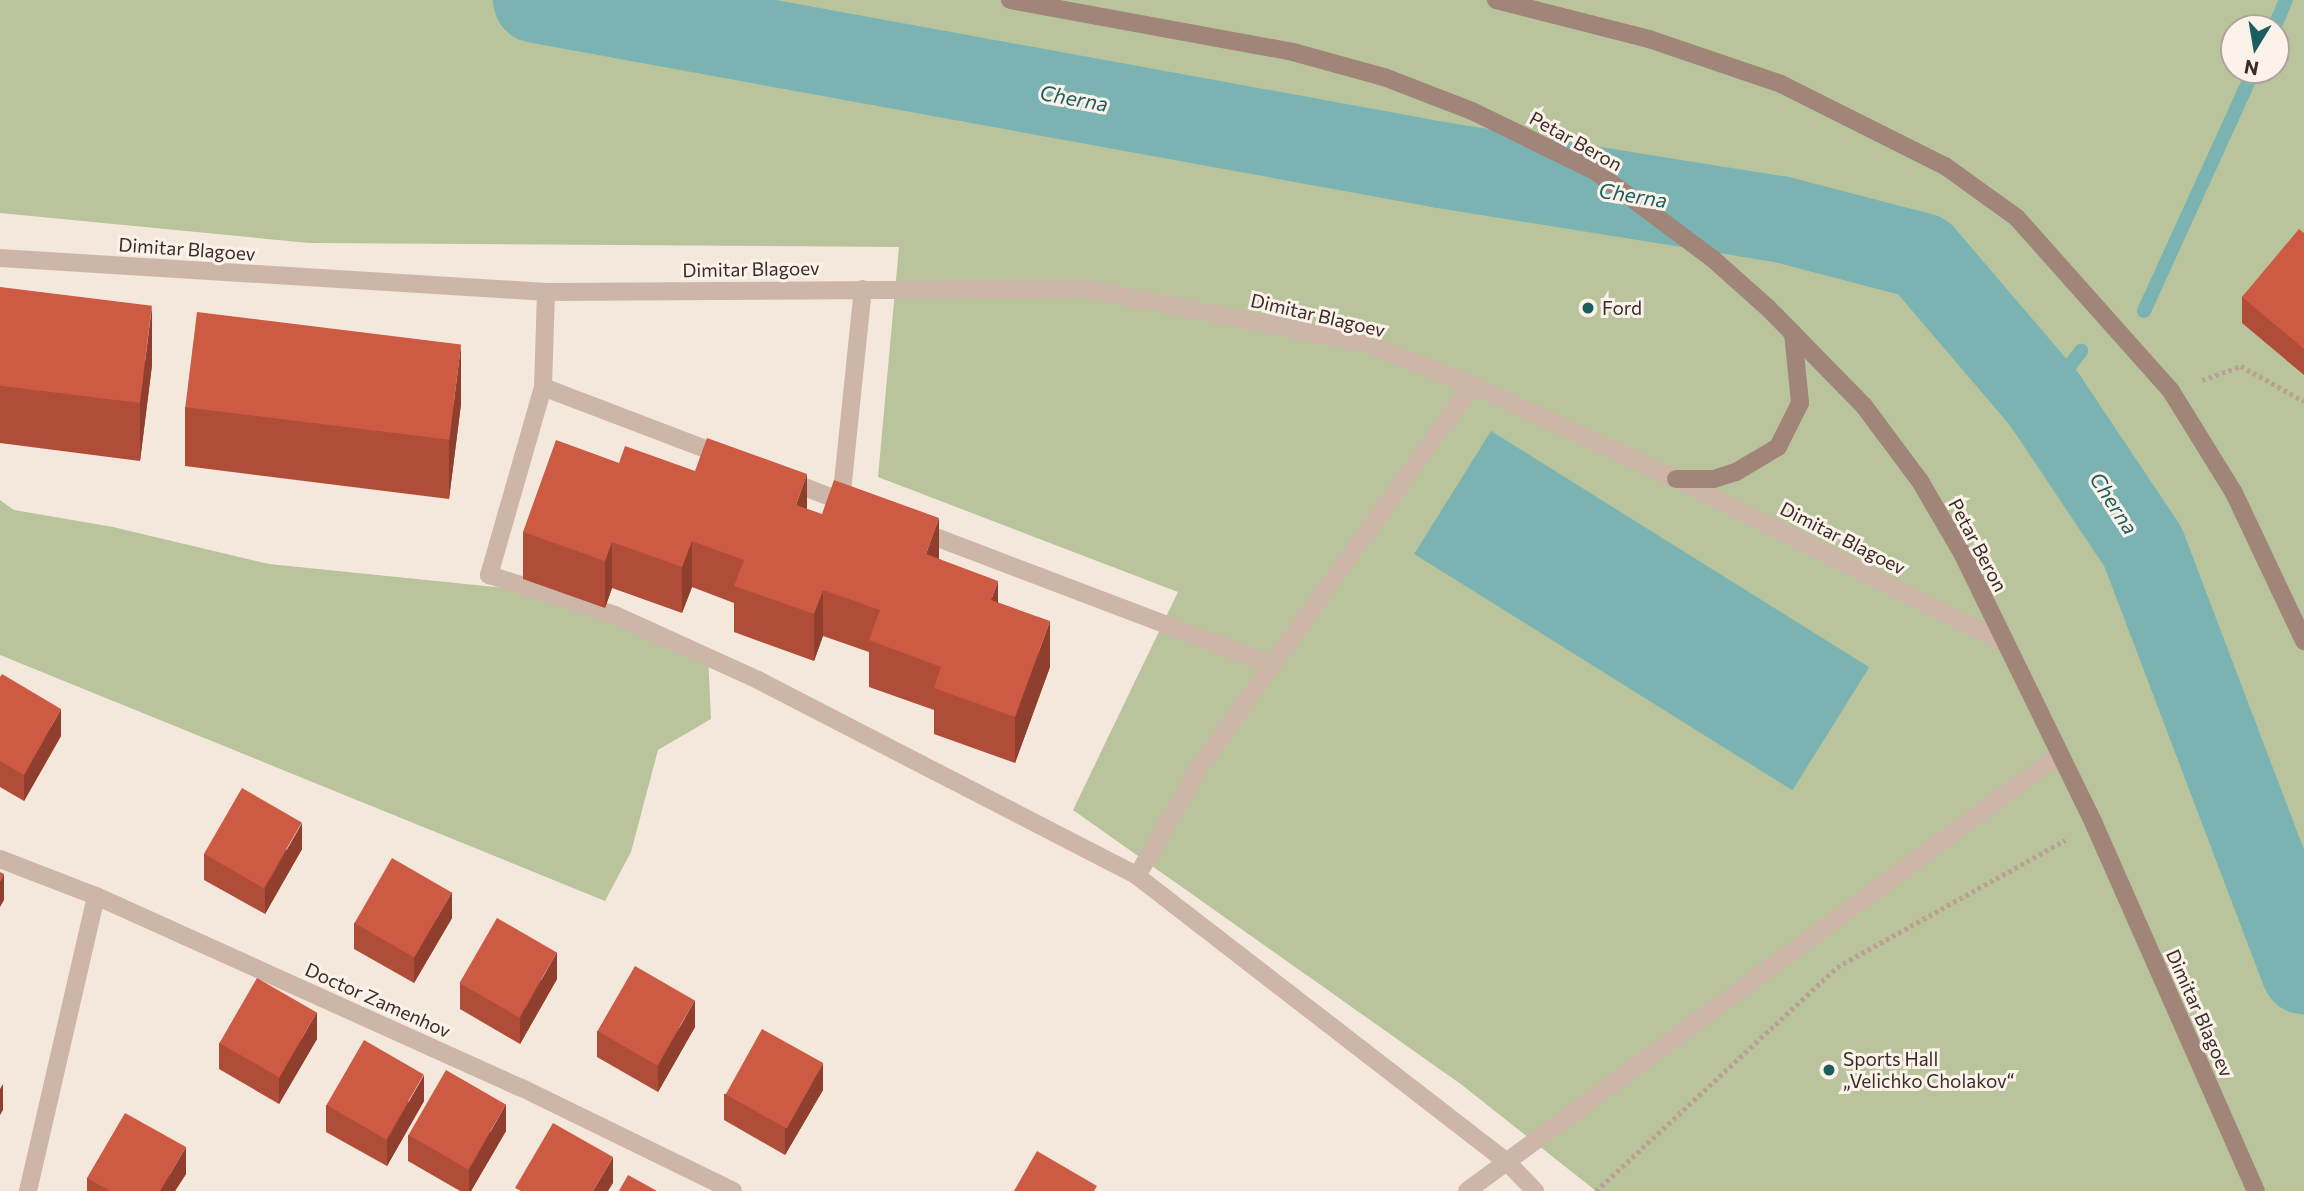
<!DOCTYPE html>
<meta charset="utf-8">
<style>
body{margin:0}
#map{position:relative;width:2304px;height:1191px;overflow:hidden;background:#f4e8dd;font-family:Commissioner,sans-serif}
div>[style]{position:absolute}
.green>*{inset:0;background:#bac49c}
.water>*{inset:0;background:#7ab3b2;transform-origin:0 0}
.stream>*{height:14px;margin:-7px;padding:0 7px;transform-origin:7px;border-radius:7px;background:#7ab3b2}
.river>*{height:86px;margin:-43px;padding:0 43px;transform-origin:43px;border-radius:43px;background:#7ab3b2}
.path>*{height:4.5px;margin-top:-2.25px;transform-origin:0;background:repeating-linear-gradient(90deg,#b9a092 0 3.5px,transparent 0 7px)}
.minor>*{height:18px;margin:-9px;padding:0 9px;transform-origin:9px;border-radius:9px;background:#cdb6a8}
.secondary>*{height:18px;margin:-9px;padding:0 9px;transform-origin:9px;border-radius:9px;background:#a18579}
.wall>*{inset:0;background:#b04d39}
.shaded-wall>*{inset:0;background:#903f2e}
.building>*{inset:0;background:#cd5a42;transform-origin:0 0}
.dots>*{width:19px;height:19px;translate:-50% -50%;box-sizing:border-box;border:4px solid #fbf2ea;border-radius:50%}
span{translate:-50% -50%;white-space:nowrap;text-align:center;line-height:1.15;-webkit-text-stroke:6px #fbf2ea;paint-order:stroke}
.street-label{font-size:19px;color:#3a2d29}
.poi-label{font-size:19px;color:#3a2d29}
.left{translate:0 -50%;text-align:left}
.water-label{font-size:21px;color:#1b5e5e;font-style:italic}
.north{position:absolute;left:2220px;top:14px;width:70px;height:70px;box-sizing:border-box;background:#fbf2ea;border:2px solid #aea39d;border-radius:50%;rotate:191deg;font-size:19px;font-weight:700;line-height:28px;text-align:center;color:#3a2d29}
.north::after{content:'';display:block;margin:auto;width:24px;height:32px;background:#1b5e5e;clip-path:polygon(50% 0,100% 100%,50% 72%,0 100%)}
</style>
<div id="map">
<div class="green">
<i style="clip-path:polygon(evenodd,0 0,2304px 0,2304px 1191px,1596px 1191px,1462px 1085px,1073px 810px,1178px 592px,878px 477px,899px 247px,309px 243px,0 213px,0 0,2234px 28px,2276px 28px,2276px 70px,2234px 70px,2234px 28px)"></i>
<i style="clip-path:polygon(0 500px,14px 510px,113px 527px,269px 564px,525px 590px,708px 655px,711px 719px,658px 750px,631px 852px,605px 901px,0 655px)"></i>
</div>
<div class="water">
<i style="left:1491px;top:431px;width:446px;height:145px;rotate:32deg"></i>
</div>
<div class="stream">
<i style="left:2274px;top:28px;width:30px;rotate:-67deg"></i>
<i style="left:2144px;top:311px;width:265px;rotate:-65.5deg"></i>
<i style="left:2044px;top:399px;width:61px;rotate:-52.4deg"></i>
</div>
<div class="river">
<i style="left:536px;top:0;width:920px;rotate:10.33deg"></i>
<i style="left:1441px;top:165px;width:343px;rotate:9.1deg"></i>
<i style="left:1780px;top:219px;width:147px;rotate:14.6deg"></i>
<i style="left:1922px;top:256px;width:188px;rotate:49.5deg"></i>
<i style="left:2044px;top:399px;width:178px;rotate:56.2deg"></i>
<i style="left:2143px;top:547px;width:454px;rotate:69.2deg"></i>
</div>
<div class="path">
<i style="left:2202px;top:380px;width:41px;rotate:-19.7deg"></i>
<i style="left:2241px;top:366px;width:72px;rotate:29.1deg"></i>
<i style="left:1596px;top:1191px;width:329px;rotate:-42.9deg"></i>
<i style="left:1837px;top:967px;width:261px;rotate:-29.1deg"></i>
</div>
<div class="minor">
<i style="left:0;top:258px;width:547px;rotate:3.56deg"></i>
<i style="left:546px;top:292px;width:540px;rotate:-0.32deg"></i>
<i style="left:1086px;top:289px;width:284px;rotate:11deg"></i>
<i style="left:1365px;top:343px;width:115px;rotate:21.4deg"></i>
<i style="left:1472px;top:385px;width:225px;rotate:24.7deg"></i>
<i style="left:1676px;top:479px;width:368px;rotate:26.5deg"></i>
<i style="left:546px;top:292px;width:95px;rotate:91.8deg"></i>
<i style="left:543px;top:387px;width:196px;rotate:106deg"></i>
<i style="left:489px;top:575px;width:132px;rotate:17.6deg"></i>
<i style="left:615px;top:615px;width:157px;rotate:24.4deg"></i>
<i style="left:758px;top:680px;width:427px;rotate:27.3deg"></i>
<i style="left:1137px;top:876px;width:469px;rotate:37.7deg"></i>
<i style="left:1508px;top:1163px;width:39px;rotate:46deg"></i>
<i style="left:543px;top:387px;width:194px;rotate:20.9deg"></i>
<i style="left:786px;top:480px;width:70px;rotate:21deg"></i>
<i style="left:841px;top:501px;width:213px;rotate:-84.1deg"></i>
<i style="left:917px;top:530px;width:381px;rotate:20.8deg"></i>
<i style="left:0;top:859px;width:103px;rotate:21.1deg"></i>
<i style="left:96px;top:896px;width:465px;rotate:24.3deg"></i>
<i style="left:520px;top:1087px;width:237px;rotate:26deg"></i>
<i style="left:1137px;top:876px;width:127px;rotate:-60.2deg"></i>
<i style="left:1200px;top:766px;width:468px;rotate:-54.5deg"></i>
<i style="left:28px;top:1191px;width:303px;rotate:-77deg"></i>
<i style="left:1467px;top:1191px;width:735px;rotate:-36.37deg"></i>
</div>
<div class="secondary">
<i style="left:1010px;top:0;width:288px;rotate:10.4deg"></i>
<i style="left:1293px;top:52px;width:94px;rotate:15.4deg"></i>
<i style="left:1384px;top:77px;width:94px;rotate:21.1deg"></i>
<i style="left:1472px;top:111px;width:137px;rotate:26deg"></i>
<i style="left:1595px;top:171px;width:147px;rotate:36.7deg"></i>
<i style="left:1713px;top:259px;width:74px;rotate:41.7deg"></i>
<i style="left:1768px;top:308px;width:137px;rotate:45.6deg"></i>
<i style="left:1864px;top:406px;width:94px;rotate:53.3deg"></i>
<i style="left:1920px;top:481px;width:86px;rotate:59.8deg"></i>
<i style="left:1963px;top:555px;width:299px;rotate:64deg"></i>
<i style="left:2094px;top:824px;width:401px;rotate:66.2deg"></i>
<i style="left:1496px;top:0;width:158px;rotate:14.3deg"></i>
<i style="left:1649px;top:39px;width:139px;rotate:18.8deg"></i>
<i style="left:1781px;top:84px;width:183px;rotate:26.6deg"></i>
<i style="left:1945px;top:166px;width:89px;rotate:35.8deg"></i>
<i style="left:2017px;top:218px;width:232px;rotate:48.3deg"></i>
<i style="left:2171px;top:391px;width:120px;rotate:58.3deg"></i>
<i style="left:2234px;top:493px;width:164px;rotate:64.7deg"></i>
<i style="left:1676px;top:479px;width:38px"></i>
<i style="left:1714px;top:479px;width:23px;rotate:-18deg"></i>
<i style="left:1736px;top:472px;width:49px;rotate:-30.8deg"></i>
<i style="left:1778px;top:447px;width:49px;rotate:-63.4deg"></i>
<i style="left:1800px;top:403px;width:70px;rotate:-95.7deg"></i>
</div>
<div class="wall">
<i style="clip-path:polygon(2304px 233px,2304px 375px,2242px 323px,2242px 297px)"></i>
<i style="clip-path:polygon(0 287px,152px 365px,140px 461px,0 443px)"></i>
<i style="clip-path:polygon(461px 404px,449px 499px,185px 466px,185px 407px)"></i>
<i style="clip-path:polygon(695px 471px,807px 509px,939px 559px,998px 602px,1050px 667px,1015px 763px,934px 734px,934px 710px,869px 687px,869px 652px,823px 636px,814px 661px,734px 632px,734px 603px,692px 587px,682px 613px,612px 588px,605px 608px,523px 579px,523px 532px)"></i>
<i style="clip-path:polygon(0 677px,61px 736px,24px 801px,0 787px)"></i>
<i style="clip-path:polygon(302px 849px,265px 914px,204px 880px,204px 854px)"></i>
<i style="clip-path:polygon(452px 918px,414px 983px,354px 949px,354px 923px)"></i>
<i style="clip-path:polygon(557px 979px,520px 1044px,460px 1009px,460px 983px)"></i>
<i style="clip-path:polygon(695px 1027px,658px 1092px,597px 1057px,597px 1031px)"></i>
<i style="clip-path:polygon(317px 1039px,279px 1104px,219px 1069px,219px 1043px)"></i>
<i style="clip-path:polygon(823px 1090px,785px 1155px,724px 1120px,724px 1094px)"></i>
<i style="clip-path:polygon(424px 1101px,387px 1166px,326px 1132px,326px 1105px)"></i>
<i style="clip-path:polygon(506px 1131px,471px 1191px,460px 1191px,408px 1161px,408px 1135px)"></i>
<i style="clip-path:polygon(186px 1174px,175px 1191px,87px 1191px,87px 1178px)"></i>
</div>
<div class="shaded-wall">
<i style="clip-path:polygon(152px 306px,152px 365px,140px 461px,140px 402px)"></i>
<i style="clip-path:polygon(461px 345px,461px 404px,449px 499px,449px 441px)"></i>
<i style="clip-path:polygon(807px 474px,807px 520px,796px 505px)"></i>
<i style="clip-path:polygon(939px 518px,939px 564px,926px 554px)"></i>
<i style="clip-path:polygon(692px 541px,692px 587px,682px 613px,682px 567px)"></i>
<i style="clip-path:polygon(612px 542px,612px 588px,605px 608px,605px 561px)"></i>
<i style="clip-path:polygon(998px 581px,998px 627px,991px 600px)"></i>
<i style="clip-path:polygon(823px 590px,823px 636px,814px 661px,814px 614px)"></i>
<i style="clip-path:polygon(1050px 621px,1050px 667px,1015px 763px,1015px 717px)"></i>
<i style="clip-path:polygon(61px 709px,61px 736px,24px 801px,24px 775px)"></i>
<i style="clip-path:polygon(302px 823px,302px 849px,265px 914px,265px 888px)"></i>
<i style="clip-path:polygon(4px 874px,4px 900px,0 907px,0 881px)"></i>
<i style="clip-path:polygon(452px 892px,452px 918px,414px 983px,414px 957px)"></i>
<i style="clip-path:polygon(557px 952px,557px 979px,520px 1044px,520px 1018px)"></i>
<i style="clip-path:polygon(695px 1000px,695px 1027px,658px 1092px,658px 1066px)"></i>
<i style="clip-path:polygon(317px 1012px,317px 1039px,279px 1104px,279px 1078px)"></i>
<i style="clip-path:polygon(823px 1063px,823px 1090px,785px 1155px,785px 1129px)"></i>
<i style="clip-path:polygon(424px 1075px,424px 1101px,387px 1166px,387px 1140px)"></i>
<i style="clip-path:polygon(3px 1084px,3px 1110px,0 1115px,0 1089px)"></i>
<i style="clip-path:polygon(506px 1104px,506px 1131px,471px 1191px,469px 1191px,469px 1170px)"></i>
<i style="clip-path:polygon(186px 1147px,186px 1174px,175px 1191px,160px 1191px)"></i>
<i style="clip-path:polygon(613px 1157px,613px 1183px,608px 1191px,593px 1191px)"></i>
</div>
<div class="building">
<i style="clip-path:polygon(2299px 229px,2304px 233px,2304px 349px,2242px 297px)"></i>
<i style="left:0;top:287px;width:153px;height:98px;rotate:7deg"></i>
<i style="left:197px;top:312px;width:266px;height:96px;rotate:7deg"></i>
<i style="clip-path:polygon(707px 438px,807px 474px,796px 505px,822px 514px,834px 480px,939px 518px,926px 554px,998px 581px,991px 600px,1050px 621px,1015px 717px,934px 688px,941px 667px,869px 640px,880px 610px,823px 590px,814px 614px,734px 586px,744px 560px,692px 541px,682px 567px,612px 542px,605px 561px,523px 532px,556px 440px,619px 463px,625px 446px,695px 471px)"></i>
<i style="clip-path:polygon(2px 674px,61px 709px,24px 775px,0 761px,0 677px)"></i>
<i style="left:242px;top:788px;width:69px;height:76px;rotate:30deg"></i>
<i style="left:392px;top:858px;width:69px;height:75px;rotate:30deg"></i>
<i style="clip-path:polygon(0 872px,4px 874px,0 881px)"></i>
<i style="left:497px;top:918px;width:69px;height:75px;rotate:30deg"></i>
<i style="left:635px;top:966px;width:69px;height:75px;rotate:30deg"></i>
<i style="left:257px;top:978px;width:69px;height:75px;rotate:30deg"></i>
<i style="left:762px;top:1029px;width:70px;height:75px;rotate:29deg"></i>
<i style="left:364px;top:1040px;width:69px;height:75px;rotate:30deg"></i>
<i style="left:446px;top:1070px;width:69px;height:75px;rotate:30deg"></i>
<i style="clip-path:polygon(125px 1113px,186px 1147px,160px 1191px,110px 1191px,87px 1178px)"></i>
<i style="clip-path:polygon(553px 1123px,613px 1157px,593px 1191px,521px 1191px,515px 1188px)"></i>
<i style="clip-path:polygon(1037px 1151px,1097px 1186px,1094px 1191px,1014px 1191px)"></i>
<i style="clip-path:polygon(628px 1175px,657px 1191px,619px 1191px)"></i>
</div>
<div class="dots">
<i style="left:1588px;top:308px;background:#1b5e5e"></i>
<i style="left:1829px;top:1070px;background:#1b5e5e"></i>
</div>
<div class="street-label">
<span style="left:1576px;top:141px;rotate:29deg">Petar Beron</span>
<span style="left:187px;top:249px;rotate:4deg">Dimitar Blagoev</span>
<span style="left:751px;top:269px;rotate:-1deg">Dimitar Blagoev</span>
<span style="left:1318px;top:315px;rotate:13deg">Dimitar Blagoev</span>
<span style="left:1843px;top:538px;rotate:27deg">Dimitar Blagoev</span>
<span style="left:1978px;top:545px;rotate:62deg">Petar Beron</span>
<span style="left:378px;top:1000px;rotate:24deg">Doctor Zamenhov</span>
<span style="left:2200px;top:1013px;rotate:66deg">Dimitar Blagoev</span>
</div>
<div class="poi-label">
<span class="left" style="left:1602px;top:308px">Ford</span>
<span class="left" style="left:1843px;top:1070px">Sports Hall<br>„Velichko Cholakov“</span>
</div>
<div class="water-label">
<span style="left:1074px;top:98px;rotate:10deg">Cherna</span>
<span style="left:1633px;top:195px;rotate:9deg">Cherna</span>
<span style="left:2114px;top:503px;rotate:57deg">Cherna</span>
</div>
<div class="north">N</div>
</div>
